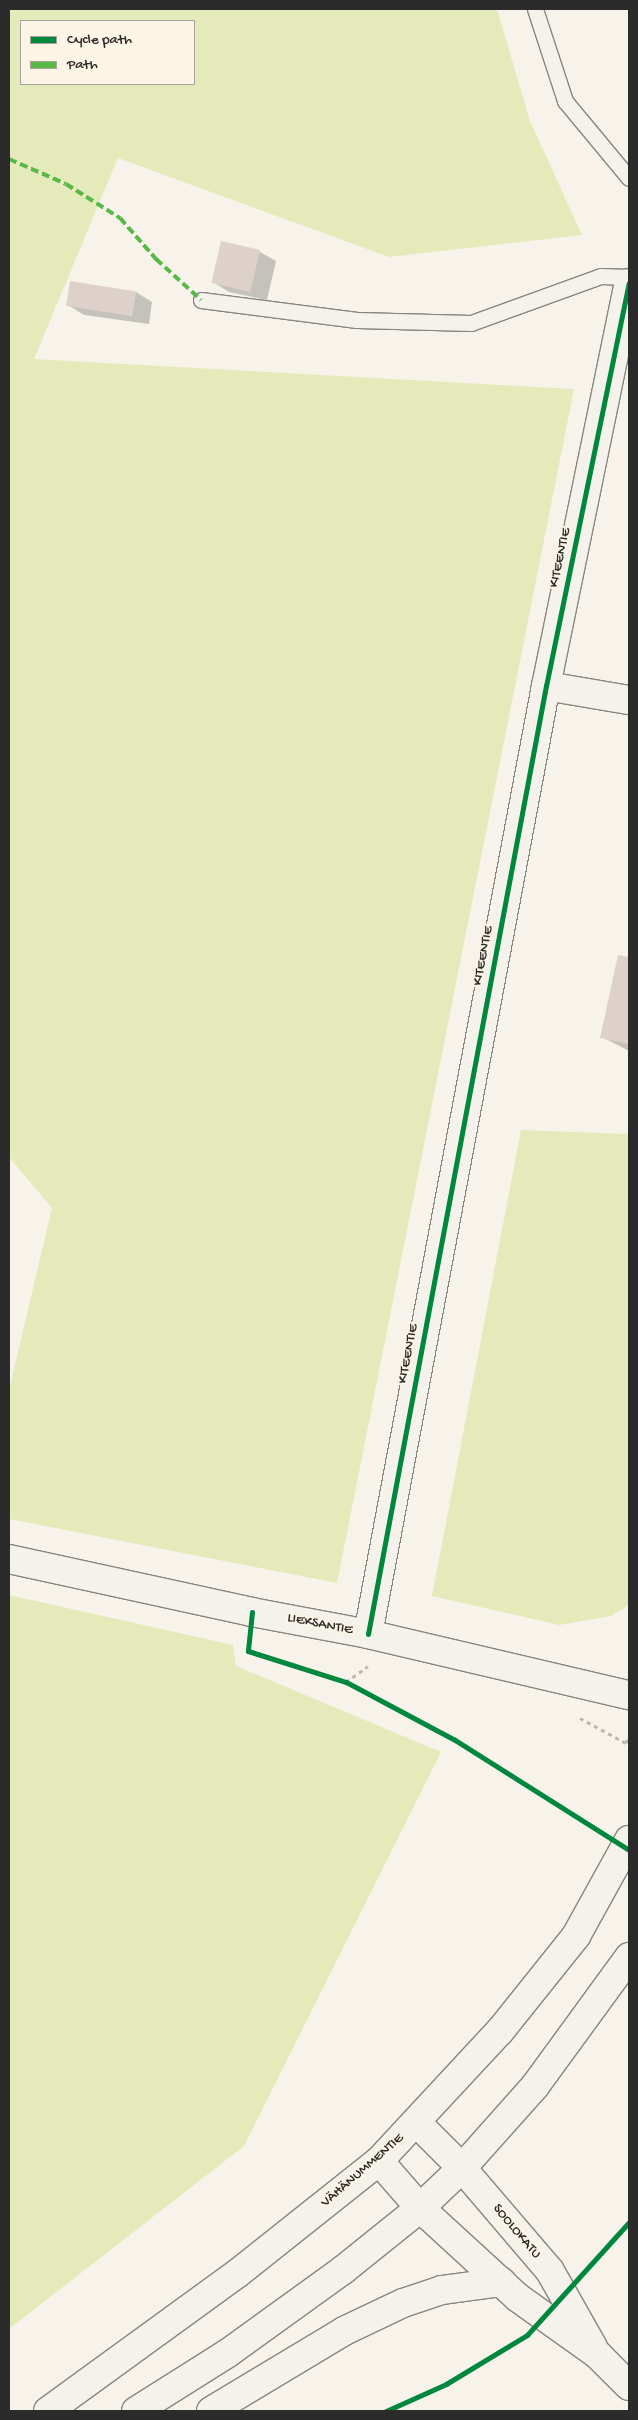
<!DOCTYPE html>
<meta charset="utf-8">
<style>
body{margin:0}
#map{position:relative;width:638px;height:2420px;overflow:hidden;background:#f7f3ea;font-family:"Gochi Hand",sans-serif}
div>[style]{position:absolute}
.green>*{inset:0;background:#e5eabb}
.shadow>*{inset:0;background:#0003}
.building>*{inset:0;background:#ded1cc;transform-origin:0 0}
.path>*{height:3px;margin-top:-1.5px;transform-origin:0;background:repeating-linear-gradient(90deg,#bbb8b4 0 4px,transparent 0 8px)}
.roads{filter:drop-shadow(1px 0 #878581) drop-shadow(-1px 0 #878581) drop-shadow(0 1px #878581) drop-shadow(0 -1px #878581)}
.service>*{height:15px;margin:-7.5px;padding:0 7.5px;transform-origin:7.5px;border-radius:7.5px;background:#f5f2ec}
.minor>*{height:28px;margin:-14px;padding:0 14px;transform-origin:14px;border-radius:14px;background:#f5f2ec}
.tertiary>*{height:28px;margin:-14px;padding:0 14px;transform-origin:14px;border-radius:14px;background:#f5f2ec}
.secondary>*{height:28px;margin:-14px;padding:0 14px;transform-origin:14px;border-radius:14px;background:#f5f2ec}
.quiet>*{height:4px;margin-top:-2px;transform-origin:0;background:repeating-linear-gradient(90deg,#58b947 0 8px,transparent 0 12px)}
.cycleway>*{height:5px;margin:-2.5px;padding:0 2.5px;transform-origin:2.5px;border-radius:2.5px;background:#00873e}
span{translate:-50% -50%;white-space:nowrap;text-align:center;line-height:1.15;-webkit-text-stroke:4px #fcf5e5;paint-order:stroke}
.street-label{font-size:14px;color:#2b2b2b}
.frame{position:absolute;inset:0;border:10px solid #2b2b2b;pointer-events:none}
.legend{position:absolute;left:20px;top:20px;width:175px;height:65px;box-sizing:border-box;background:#fcf5e5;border:1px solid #a8a49b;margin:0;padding:6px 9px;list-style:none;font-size:15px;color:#2b2b2b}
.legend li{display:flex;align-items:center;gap:10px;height:25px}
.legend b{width:25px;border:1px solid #a8a49b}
</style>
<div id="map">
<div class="green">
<i style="clip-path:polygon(evenodd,9px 9px,497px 9px,530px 121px,582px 235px,389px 257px,118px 158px,34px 359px,574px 389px,337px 1583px,9px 1519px,9px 1390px,52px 1208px,9px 1157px,9px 9px,21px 21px,194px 21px,194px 84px,21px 84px,21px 21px)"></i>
<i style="clip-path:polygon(521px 1130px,629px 1134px,629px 1605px,611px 1616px,559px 1625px,432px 1596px)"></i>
<i style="clip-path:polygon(9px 1595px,233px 1645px,236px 1666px,441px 1752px,244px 2146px,9px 2329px)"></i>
</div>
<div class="shadow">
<i style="clip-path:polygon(260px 252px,276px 261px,267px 300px,229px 292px,213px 282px)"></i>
<i style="clip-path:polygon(136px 292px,152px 302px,149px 324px,84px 315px,68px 305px)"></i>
<i style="clip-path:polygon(619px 956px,629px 959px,629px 1051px,602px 1037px)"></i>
</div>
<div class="building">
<i style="left:221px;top:241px;width:40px;height:43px;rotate:13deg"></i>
<i style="left:70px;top:281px;width:67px;height:25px;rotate:9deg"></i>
<i style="clip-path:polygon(618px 955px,629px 957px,629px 1044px,600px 1038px)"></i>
</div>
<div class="path">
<i style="left:346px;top:1682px;width:27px;rotate:-36deg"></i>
<i style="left:580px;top:1718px;width:52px;rotate:28.5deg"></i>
<i style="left:626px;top:1743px;width:8px;rotate:-67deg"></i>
</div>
<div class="roads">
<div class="service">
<i style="left:535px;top:9px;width:97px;rotate:71.9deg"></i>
<i style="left:565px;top:101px;width:100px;rotate:50.3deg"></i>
<i style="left:201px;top:300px;width:157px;rotate:7.3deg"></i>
<i style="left:357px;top:320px;width:114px;rotate:1.5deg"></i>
<i style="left:471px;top:323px;width:138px;rotate:-19.9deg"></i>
<i style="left:601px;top:276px;width:28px;rotate:2deg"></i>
</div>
<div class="minor">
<i style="left:546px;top:686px;width:84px;rotate:9.6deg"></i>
<i style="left:9px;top:1559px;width:249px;rotate:12.3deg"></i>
<i style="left:252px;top:1612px;width:118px;rotate:10.7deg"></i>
<i style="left:368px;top:1634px;width:268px;rotate:13.2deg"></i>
<i style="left:368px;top:1634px;width:965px;rotate:-79.37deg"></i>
<i style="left:546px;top:686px;width:411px;rotate:-78.4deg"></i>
</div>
<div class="tertiary">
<i style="left:417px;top:2123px;width:64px;rotate:45deg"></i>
<i style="left:462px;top:2168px;width:135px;rotate:49.5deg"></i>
<i style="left:550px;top:2271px;width:87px;rotate:60.5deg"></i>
<i style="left:379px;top:2161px;width:62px;rotate:48.9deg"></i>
<i style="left:420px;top:2208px;width:132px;rotate:42.5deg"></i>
<i style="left:517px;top:2297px;width:100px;rotate:35.6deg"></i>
<i style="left:598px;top:2355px;width:44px;rotate:45deg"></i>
</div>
<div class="secondary">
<i style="left:48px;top:2411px;width:235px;rotate:-36deg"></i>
<i style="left:238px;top:2273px;width:180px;rotate:-38.5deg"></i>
<i style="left:379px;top:2161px;width:178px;rotate:-47.1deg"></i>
<i style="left:500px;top:2031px;width:122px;rotate:-51.3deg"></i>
<i style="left:576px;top:1936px;width:110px;rotate:-61.1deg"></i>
<i style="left:136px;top:2411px;width:109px;rotate:-32.2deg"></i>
<i style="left:228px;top:2353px;width:142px;rotate:-35.8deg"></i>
<i style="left:343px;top:2270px;width:99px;rotate:-38.8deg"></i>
<i style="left:420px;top:2208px;width:58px;rotate:-43.6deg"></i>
<i style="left:462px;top:2168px;width:110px;rotate:-48.3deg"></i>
<i style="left:535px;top:2086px;width:160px;rotate:-53.9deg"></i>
<i style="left:211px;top:2411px;width:155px;rotate:-31deg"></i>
<i style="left:344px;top:2331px;width:65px;rotate:-25.4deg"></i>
<i style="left:403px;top:2303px;width:41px;rotate:-18.4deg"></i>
<i style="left:442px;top:2290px;width:60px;rotate:-7.7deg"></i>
</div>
</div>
<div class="quiet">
<i style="left:9px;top:159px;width:62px;rotate:23.7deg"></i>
<i style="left:66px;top:184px;width:64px;rotate:32.2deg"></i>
<i style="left:120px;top:218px;width:55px;rotate:48.7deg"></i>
<i style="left:156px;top:259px;width:61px;rotate:42.3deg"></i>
</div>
<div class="cycleway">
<i style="left:252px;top:1612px;width:39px;rotate:96deg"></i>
<i style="left:248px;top:1651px;width:103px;rotate:17.6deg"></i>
<i style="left:346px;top:1682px;width:123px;rotate:28deg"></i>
<i style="left:455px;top:1740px;width:206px;rotate:32.3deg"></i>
<i style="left:368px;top:1634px;width:965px;rotate:-79.37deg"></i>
<i style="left:546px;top:686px;width:411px;rotate:-78.4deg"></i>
<i style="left:386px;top:2411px;width:66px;rotate:-24.2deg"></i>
<i style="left:446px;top:2384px;width:95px;rotate:-31.2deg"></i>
<i style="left:527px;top:2335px;width:152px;rotate:-47.9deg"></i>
</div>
<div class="street-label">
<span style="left:561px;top:558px;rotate:-78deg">KITEENTIE</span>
<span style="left:484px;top:956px;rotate:-79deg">KITEENTIE</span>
<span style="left:409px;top:1354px;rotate:-79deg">KITEENTIE</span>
<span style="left:320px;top:1625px;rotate:11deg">LIEKSANTIE</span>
<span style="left:363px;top:2171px;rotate:-41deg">VÄHÄNUMMENTIE</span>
<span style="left:516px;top:2232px;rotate:50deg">SOOLOKATU</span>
</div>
<div class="frame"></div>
<ul class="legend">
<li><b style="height:6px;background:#00873e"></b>Cycle path</li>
<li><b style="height:6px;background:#58b947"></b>Path</li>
</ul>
</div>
